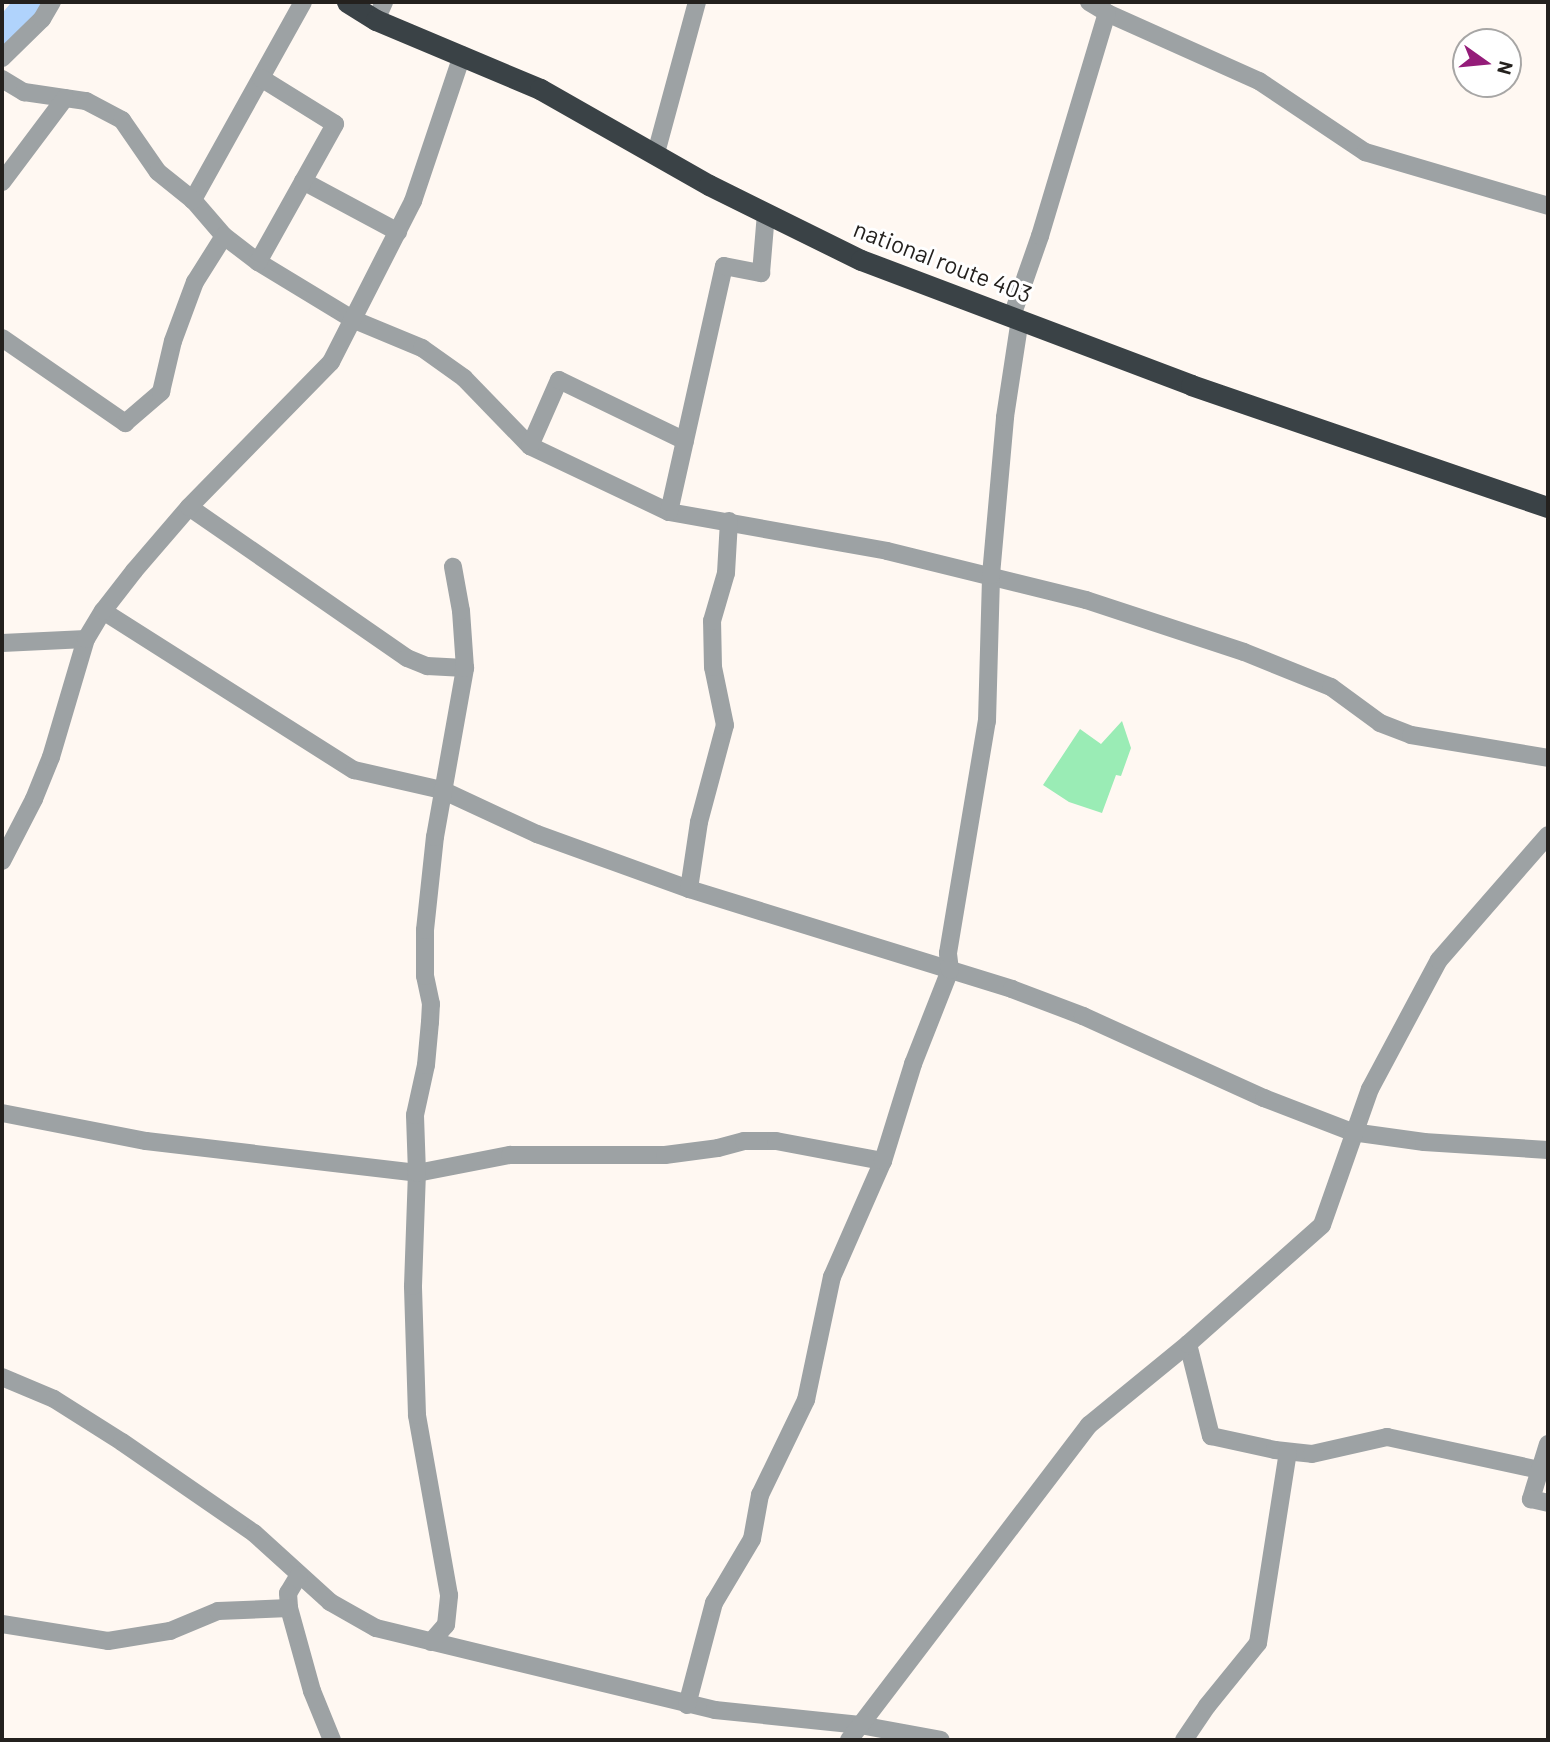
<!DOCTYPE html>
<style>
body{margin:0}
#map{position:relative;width:1550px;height:1742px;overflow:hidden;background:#fff8f2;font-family:Barlow,sans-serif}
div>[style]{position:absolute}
.green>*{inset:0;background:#9aecb5}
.river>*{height:28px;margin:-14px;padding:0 14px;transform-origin:14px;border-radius:14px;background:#b0d3fc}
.minor>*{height:18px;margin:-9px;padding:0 9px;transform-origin:9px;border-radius:9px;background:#9da2a4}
.highway>*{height:21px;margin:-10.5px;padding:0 10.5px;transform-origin:10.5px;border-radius:10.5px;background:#3a4246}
span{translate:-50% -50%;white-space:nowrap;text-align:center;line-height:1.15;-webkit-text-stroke:6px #fff;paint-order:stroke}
.street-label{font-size:24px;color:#24211e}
.frame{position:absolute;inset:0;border:4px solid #24211e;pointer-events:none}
.north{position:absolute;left:1452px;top:28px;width:70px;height:70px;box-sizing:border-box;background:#fff;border:2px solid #a7a6a5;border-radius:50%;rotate:105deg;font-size:19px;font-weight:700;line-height:28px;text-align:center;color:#24211e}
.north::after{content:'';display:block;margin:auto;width:24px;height:32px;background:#941c79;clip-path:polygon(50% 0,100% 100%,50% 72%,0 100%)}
</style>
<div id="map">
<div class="green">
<i style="clip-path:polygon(1122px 721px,1131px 748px,1121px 776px,1116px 775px,1102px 813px,1069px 802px,1043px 785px,1080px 729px,1101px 744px)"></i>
</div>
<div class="river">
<i style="left:2px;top:35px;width:43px;rotate:-49.7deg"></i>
</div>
<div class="minor">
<i style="left:303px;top:2px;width:227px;rotate:119.1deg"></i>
<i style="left:193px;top:200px;width:48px;rotate:49.3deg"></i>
<i style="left:224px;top:236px;width:43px;rotate:37.4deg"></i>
<i style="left:258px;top:262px;width:110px;rotate:31.2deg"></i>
<i style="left:352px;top:319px;width:76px;rotate:22.5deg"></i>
<i style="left:422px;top:348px;width:52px;rotate:35.5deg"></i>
<i style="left:464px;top:378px;width:95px;rotate:45.9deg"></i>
<i style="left:530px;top:446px;width:154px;rotate:25.4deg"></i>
<i style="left:669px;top:512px;width:221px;rotate:10.1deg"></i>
<i style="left:887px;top:551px;width:205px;rotate:13.8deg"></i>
<i style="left:1086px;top:600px;width:166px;rotate:18.2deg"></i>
<i style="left:1244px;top:652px;width:94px;rotate:21.9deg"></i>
<i style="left:1331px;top:687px;width:61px;rotate:36.3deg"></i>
<i style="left:1380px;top:723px;width:33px;rotate:21deg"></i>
<i style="left:1411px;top:735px;width:139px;rotate:9.5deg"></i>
<i style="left:1089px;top:2px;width:21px;rotate:31deg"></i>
<i style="left:1107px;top:13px;width:167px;rotate:24.1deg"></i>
<i style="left:1259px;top:81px;width:128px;rotate:33.8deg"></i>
<i style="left:1365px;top:152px;width:191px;rotate:16.4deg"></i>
<i style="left:376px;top:20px;width:20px;rotate:-66deg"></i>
<i style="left:2px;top:58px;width:56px;rotate:-44.3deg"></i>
<i style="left:42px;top:19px;width:20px;rotate:-60deg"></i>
<i style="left:2px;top:79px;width:26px;rotate:31deg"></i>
<i style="left:24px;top:92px;width:63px;rotate:8.3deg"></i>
<i style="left:86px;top:101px;width:41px;rotate:27.8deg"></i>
<i style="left:122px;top:120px;width:63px;rotate:55.3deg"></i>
<i style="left:158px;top:172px;width:45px;rotate:38.7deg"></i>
<i style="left:656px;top:153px;width:156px;rotate:-74.8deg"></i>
<i style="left:303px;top:181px;width:108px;rotate:28.2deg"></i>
<i style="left:2px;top:182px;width:105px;rotate:-53.1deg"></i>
<i style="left:258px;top:262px;width:158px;rotate:-60.8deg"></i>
<i style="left:335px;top:124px;width:87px;rotate:-148.1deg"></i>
<i style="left:1012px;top:316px;width:85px;rotate:-70.7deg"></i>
<i style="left:1040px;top:236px;width:233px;rotate:-73.3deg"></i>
<i style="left:2px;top:338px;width:150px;rotate:34.6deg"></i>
<i style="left:125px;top:423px;width:48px;rotate:-40.7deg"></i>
<i style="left:161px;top:392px;width:52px;rotate:-76.8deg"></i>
<i style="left:173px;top:341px;width:63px;rotate:-69.6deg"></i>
<i style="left:195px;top:282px;width:54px;rotate:-57.8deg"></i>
<i style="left:530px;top:446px;width:72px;rotate:-66.3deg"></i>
<i style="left:559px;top:380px;width:140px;rotate:25.8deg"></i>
<i style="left:189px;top:507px;width:265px;rotate:34.7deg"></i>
<i style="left:407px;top:658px;width:22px;rotate:22deg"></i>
<i style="left:427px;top:666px;width:38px;rotate:3deg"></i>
<i style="left:669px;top:512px;width:252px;rotate:-77.4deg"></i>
<i style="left:724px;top:266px;width:38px;rotate:11deg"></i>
<i style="left:761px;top:273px;width:59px;rotate:-85.2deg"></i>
<i style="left:103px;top:611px;width:297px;rotate:32.4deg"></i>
<i style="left:354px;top:770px;width:90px;rotate:12.8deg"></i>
<i style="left:442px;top:790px;width:105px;rotate:24.9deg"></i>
<i style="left:537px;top:834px;width:162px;rotate:19.9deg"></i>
<i style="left:689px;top:889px;width:338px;rotate:17.2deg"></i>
<i style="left:1012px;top:989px;width:76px;rotate:20.8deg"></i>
<i style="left:1083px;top:1016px;width:199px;rotate:24.4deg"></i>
<i style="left:1264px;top:1098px;width:94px;rotate:21.1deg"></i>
<i style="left:1352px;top:1132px;width:73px;rotate:7.9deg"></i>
<i style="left:1424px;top:1142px;width:124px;rotate:3.7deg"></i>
<i style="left:2px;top:643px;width:84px;rotate:-2.7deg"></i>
<i style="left:2px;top:861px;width:70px;rotate:-62.7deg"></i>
<i style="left:34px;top:799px;width:45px;rotate:-68deg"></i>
<i style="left:51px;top:757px;width:123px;rotate:-73.5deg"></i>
<i style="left:86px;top:639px;width:33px;rotate:-59deg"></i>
<i style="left:103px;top:611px;width:51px;rotate:-52.2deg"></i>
<i style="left:134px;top:571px;width:84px;rotate:-49.3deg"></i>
<i style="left:189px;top:507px;width:203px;rotate:-45.6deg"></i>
<i style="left:331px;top:362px;width:181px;rotate:-63deg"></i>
<i style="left:413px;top:201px;width:154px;rotate:-71.4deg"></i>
<i style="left:689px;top:889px;width:68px;rotate:-81.5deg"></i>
<i style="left:699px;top:822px;width:100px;rotate:-75deg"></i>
<i style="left:725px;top:725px;width:59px;rotate:-101.7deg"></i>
<i style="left:713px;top:667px;width:46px;rotate:-91.2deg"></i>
<i style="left:712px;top:621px;width:50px;rotate:-73.7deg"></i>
<i style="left:726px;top:573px;width:52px;rotate:-86.7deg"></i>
<i style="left:2px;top:1113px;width:147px;rotate:11deg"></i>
<i style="left:146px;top:1141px;width:273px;rotate:6.7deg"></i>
<i style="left:417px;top:1173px;width:95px;rotate:-11deg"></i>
<i style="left:510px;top:1155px;width:155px"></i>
<i style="left:665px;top:1155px;width:53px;rotate:-7.5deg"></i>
<i style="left:718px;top:1148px;width:27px;rotate:-15deg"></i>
<i style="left:744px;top:1141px;width:32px"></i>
<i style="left:776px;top:1141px;width:109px;rotate:10.6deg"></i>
<i style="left:1188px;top:1344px;width:95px;rotate:76deg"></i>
<i style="left:1211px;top:1436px;width:66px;rotate:12.3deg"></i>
<i style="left:1275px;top:1450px;width:37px;rotate:6deg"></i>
<i style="left:1312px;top:1454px;width:77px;rotate:-12.8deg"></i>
<i style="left:1387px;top:1437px;width:157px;rotate:12.2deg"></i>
<i style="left:2px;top:1377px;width:56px;rotate:22.9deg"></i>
<i style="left:54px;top:1399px;width:80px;rotate:32.3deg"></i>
<i style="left:122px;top:1442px;width:160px;rotate:34.6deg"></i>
<i style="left:254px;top:1533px;width:103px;rotate:42.2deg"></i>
<i style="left:330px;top:1602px;width:53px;rotate:29.5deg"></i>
<i style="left:376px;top:1628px;width:349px;rotate:13.6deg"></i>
<i style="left:715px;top:1710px;width:146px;rotate:5.9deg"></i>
<i style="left:860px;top:1725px;width:82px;rotate:10.5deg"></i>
<i style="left:1548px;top:1444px;width:58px;rotate:107.2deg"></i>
<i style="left:1531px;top:1499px;width:17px;rotate:13deg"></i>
<i style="left:299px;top:1575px;width:21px;rotate:121deg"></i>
<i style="left:288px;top:1593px;width:15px;rotate:86deg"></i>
<i style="left:289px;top:1608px;width:86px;rotate:74.5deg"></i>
<i style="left:312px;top:1691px;width:53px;rotate:67.8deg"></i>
<i style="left:2px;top:1624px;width:107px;rotate:9.1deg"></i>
<i style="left:108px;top:1641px;width:63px;rotate:-9.2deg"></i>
<i style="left:170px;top:1631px;width:52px;rotate:-22.6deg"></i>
<i style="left:218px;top:1611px;width:71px;rotate:-2.4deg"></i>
<i style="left:431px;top:1642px;width:23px;rotate:-49deg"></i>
<i style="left:446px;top:1625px;width:30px;rotate:-84deg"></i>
<i style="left:449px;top:1595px;width:183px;rotate:-100.1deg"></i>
<i style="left:417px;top:1415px;width:129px;rotate:-91.8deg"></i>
<i style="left:413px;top:1286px;width:113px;rotate:-88deg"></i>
<i style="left:417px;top:1173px;width:58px;rotate:-92deg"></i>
<i style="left:415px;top:1115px;width:51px;rotate:-77.6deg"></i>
<i style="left:426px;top:1065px;width:43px;rotate:-84.7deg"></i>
<i style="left:430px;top:1022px;width:18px;rotate:-87deg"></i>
<i style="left:431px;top:1004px;width:29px;rotate:-102deg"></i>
<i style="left:425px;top:976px;width:46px;rotate:-90deg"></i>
<i style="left:425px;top:930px;width:94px;rotate:-83.9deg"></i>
<i style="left:435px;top:837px;width:172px;rotate:-79.9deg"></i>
<i style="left:465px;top:668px;width:57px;rotate:-94deg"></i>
<i style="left:461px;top:611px;width:45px;rotate:-100.3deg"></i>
<i style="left:687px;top:1705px;width:106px;rotate:-75.2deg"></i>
<i style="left:714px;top:1603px;width:74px;rotate:-59.3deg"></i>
<i style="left:752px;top:1539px;width:45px;rotate:-79.7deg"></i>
<i style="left:760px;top:1495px;width:106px;rotate:-64.2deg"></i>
<i style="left:806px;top:1400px;width:126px;rotate:-78.1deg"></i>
<i style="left:832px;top:1277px;width:127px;rotate:-66.3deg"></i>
<i style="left:883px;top:1161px;width:102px;rotate:-72.8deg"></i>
<i style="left:913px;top:1064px;width:101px;rotate:-68.5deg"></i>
<i style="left:950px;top:970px;width:17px;rotate:-97deg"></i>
<i style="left:948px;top:953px;width:235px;rotate:-80.5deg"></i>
<i style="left:987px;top:721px;width:146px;rotate:-88.4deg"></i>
<i style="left:991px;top:575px;width:159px;rotate:-84.9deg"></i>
<i style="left:1005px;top:417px;width:99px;rotate:-81.3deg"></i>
<i style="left:849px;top:1740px;width:396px;rotate:-52.7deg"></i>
<i style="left:1089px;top:1425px;width:128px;rotate:-39.3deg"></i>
<i style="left:1188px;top:1344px;width:179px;rotate:-41.6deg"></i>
<i style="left:1322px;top:1225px;width:144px;rotate:-70.6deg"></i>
<i style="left:1370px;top:1089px;width:146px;rotate:-61.9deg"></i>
<i style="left:1439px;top:960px;width:166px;rotate:-48.9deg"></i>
<i style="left:1184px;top:1740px;width:41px;rotate:-55.9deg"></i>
<i style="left:1207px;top:1706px;width:81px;rotate:-51deg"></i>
<i style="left:1258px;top:1643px;width:193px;rotate:-81.1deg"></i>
</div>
<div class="highway">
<i style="left:347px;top:2px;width:34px;rotate:32deg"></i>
<i style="left:376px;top:20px;width:178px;rotate:22.8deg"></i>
<i style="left:540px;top:89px;width:194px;rotate:29.6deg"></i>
<i style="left:709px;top:185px;width:169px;rotate:26.3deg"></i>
<i style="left:861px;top:260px;width:353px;rotate:20.7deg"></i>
<i style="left:1191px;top:385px;width:377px;rotate:18.9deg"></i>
</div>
<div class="street-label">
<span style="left:943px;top:261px;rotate:21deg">national route 403</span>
</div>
<div class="frame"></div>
<div class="north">N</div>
</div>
